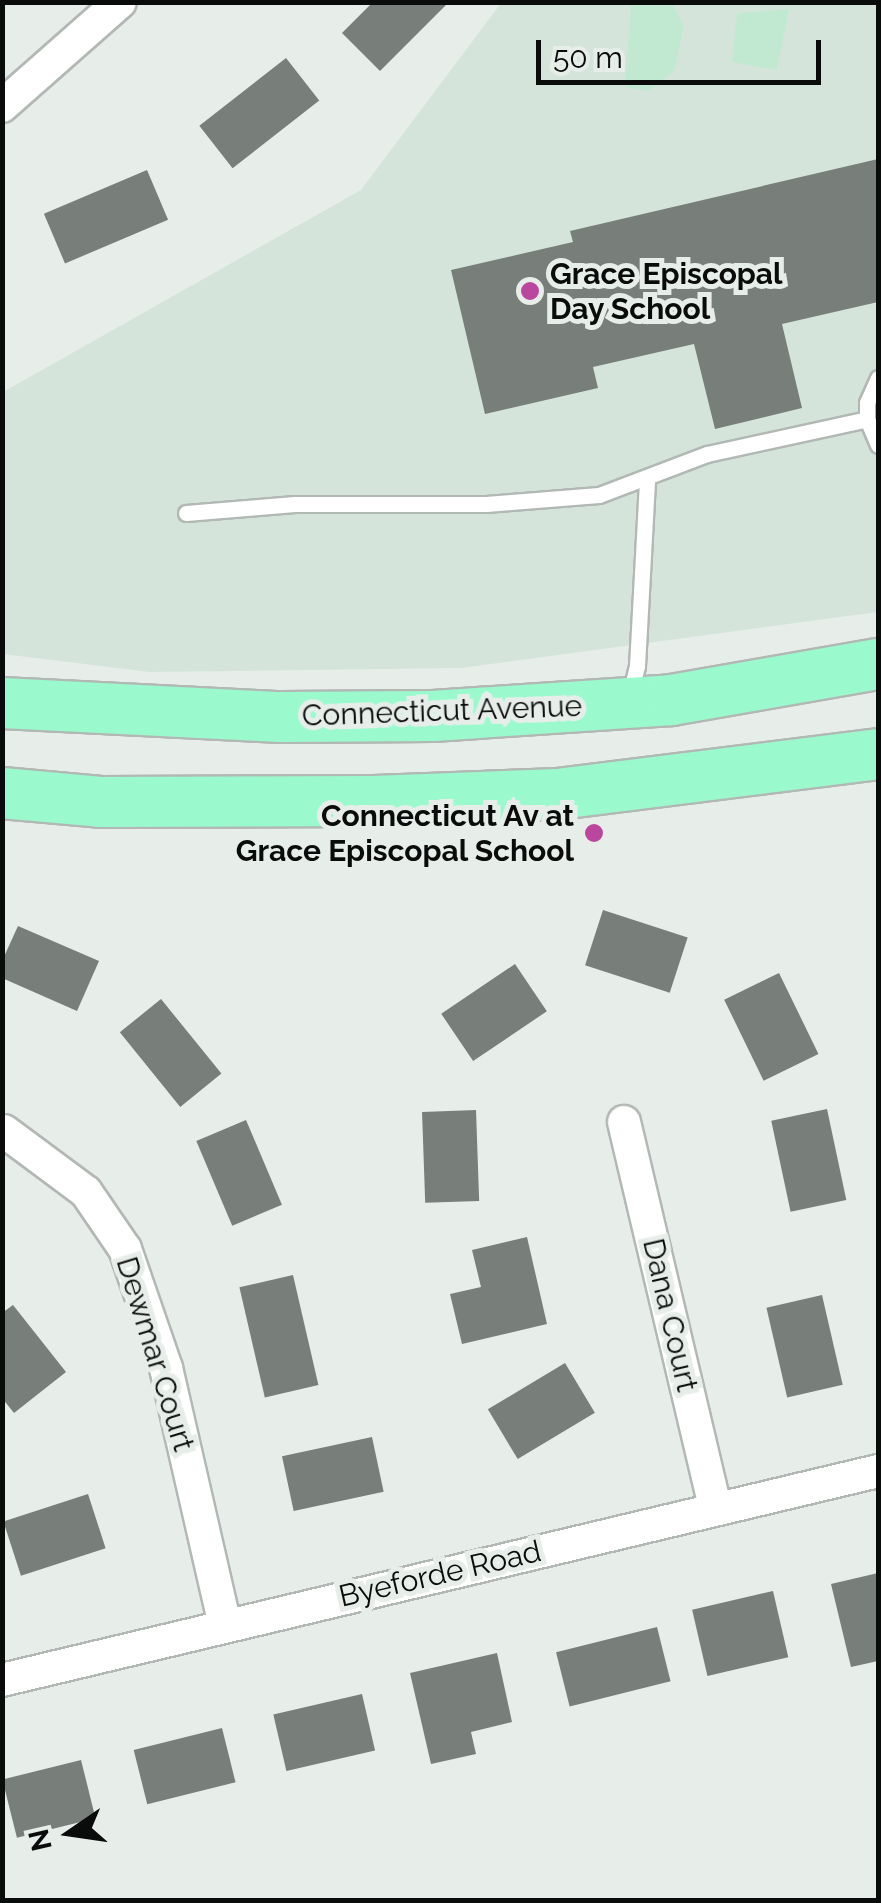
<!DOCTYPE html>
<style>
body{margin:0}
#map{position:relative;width:881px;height:1903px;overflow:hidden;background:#e7eeea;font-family:Raleway,sans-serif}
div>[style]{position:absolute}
.built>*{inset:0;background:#d5e4db}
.green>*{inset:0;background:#c1e9d1}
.building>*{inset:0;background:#787f7b;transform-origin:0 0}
.roads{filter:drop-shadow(2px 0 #b2b8b4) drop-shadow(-2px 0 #b2b8b4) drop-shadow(0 2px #b2b8b4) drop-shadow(0 -2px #b2b8b4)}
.lane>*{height:15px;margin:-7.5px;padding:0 7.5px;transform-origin:7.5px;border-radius:7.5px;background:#fff}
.street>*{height:32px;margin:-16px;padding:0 16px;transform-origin:16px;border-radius:16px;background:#fff}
.primary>*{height:50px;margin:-25px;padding:0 25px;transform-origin:25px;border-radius:25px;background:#9aface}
.dots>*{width:28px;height:28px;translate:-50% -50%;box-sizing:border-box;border:5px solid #e7eeea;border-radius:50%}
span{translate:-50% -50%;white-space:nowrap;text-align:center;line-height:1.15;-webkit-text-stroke:10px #e7eeea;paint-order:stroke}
.poi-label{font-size:30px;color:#0a0c0b;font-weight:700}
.left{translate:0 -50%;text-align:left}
.right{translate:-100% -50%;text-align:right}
.street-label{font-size:30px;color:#0a0c0b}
.frame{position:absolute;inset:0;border:5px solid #0a0c0b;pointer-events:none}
.north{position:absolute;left:20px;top:1783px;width:100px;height:100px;-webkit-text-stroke:8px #e7eeea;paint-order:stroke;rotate:257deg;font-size:28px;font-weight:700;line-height:40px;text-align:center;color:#0a0c0b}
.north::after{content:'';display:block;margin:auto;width:35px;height:45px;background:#0a0c0b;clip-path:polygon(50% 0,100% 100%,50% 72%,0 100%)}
.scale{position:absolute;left:536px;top:40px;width:285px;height:45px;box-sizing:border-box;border:5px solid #0a0c0b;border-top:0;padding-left:12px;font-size:30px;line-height:35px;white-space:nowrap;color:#0a0c0b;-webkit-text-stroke:8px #e7eeea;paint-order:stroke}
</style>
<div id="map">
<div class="built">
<i style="clip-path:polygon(501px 3px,878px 3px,878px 612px,461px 668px,149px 672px,3px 654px,3px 392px,361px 190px)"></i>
</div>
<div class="green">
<i style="clip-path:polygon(631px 3px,672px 3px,684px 26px,674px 71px,648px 91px,625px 87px)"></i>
<i style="clip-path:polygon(789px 9px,777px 70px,732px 62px,737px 13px)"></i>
</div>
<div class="building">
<i style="clip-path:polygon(373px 2px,449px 2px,380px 71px,342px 33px)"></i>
<i style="left:286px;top:58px;width:54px;height:110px;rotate:52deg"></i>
<i style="clip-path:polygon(878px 159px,878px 302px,782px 324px,802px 408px,715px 429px,694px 344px,593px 367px,598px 388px,485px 414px,451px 270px,573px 242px,570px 231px)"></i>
<i style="left:147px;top:170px;width:54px;height:112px;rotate:67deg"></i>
<i style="left:603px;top:910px;width:89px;height:58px;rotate:18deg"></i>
<i style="clip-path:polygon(18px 926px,99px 961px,77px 1011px,2px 978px,2px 961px)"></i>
<i style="left:515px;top:964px;width:57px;height:89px;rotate:56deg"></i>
<i style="left:779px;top:973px;width:90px;height:61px;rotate:64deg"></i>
<i style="left:161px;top:999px;width:96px;height:53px;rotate:51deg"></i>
<i style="left:827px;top:1109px;width:93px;height:57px;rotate:78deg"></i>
<i style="left:476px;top:1110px;width:91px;height:54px;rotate:88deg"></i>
<i style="left:246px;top:1120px;width:92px;height:54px;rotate:67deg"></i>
<i style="clip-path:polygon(527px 1237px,547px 1324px,462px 1344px,450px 1294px,481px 1287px,472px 1250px)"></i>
<i style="left:293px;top:1275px;width:113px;height:55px;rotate:77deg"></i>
<i style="left:822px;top:1295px;width:92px;height:57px;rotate:77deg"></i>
<i style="clip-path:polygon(13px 1305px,66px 1372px,14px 1413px,2px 1398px,2px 1313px)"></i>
<i style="left:565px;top:1363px;width:58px;height:90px;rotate:59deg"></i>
<i style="left:372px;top:1437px;width:56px;height:92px;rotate:78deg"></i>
<i style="left:88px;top:1494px;width:57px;height:89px;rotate:72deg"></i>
<i style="clip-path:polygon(878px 1573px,878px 1661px,851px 1667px,831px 1584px)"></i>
<i style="left:773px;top:1591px;width:68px;height:83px;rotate:77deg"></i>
<i style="left:657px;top:1627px;width:56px;height:104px;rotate:76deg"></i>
<i style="clip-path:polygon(497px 1653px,512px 1722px,471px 1732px,476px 1754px,431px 1764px,410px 1673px)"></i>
<i style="left:362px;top:1694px;width:58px;height:91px;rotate:77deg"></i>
<i style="left:222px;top:1728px;width:56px;height:91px;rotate:76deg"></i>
<i style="left:81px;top:1760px;width:60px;height:81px;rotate:76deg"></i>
</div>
<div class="roads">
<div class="lane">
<i style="left:878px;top:378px;width:27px;rotate:114deg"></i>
<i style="left:867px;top:403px;width:16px;rotate:90deg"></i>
<i style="left:867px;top:419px;width:28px;rotate:67deg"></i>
<i style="left:186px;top:513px;width:109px;rotate:-4.7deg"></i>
<i style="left:295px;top:504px;width:191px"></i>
<i style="left:486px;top:504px;width:113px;rotate:-4.6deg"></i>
<i style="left:599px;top:495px;width:116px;rotate:-20.8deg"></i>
<i style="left:707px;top:454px;width:164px;rotate:-12.3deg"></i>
<i style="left:630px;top:694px;width:29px;rotate:-76deg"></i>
<i style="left:637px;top:666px;width:187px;rotate:-86.9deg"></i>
</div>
<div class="street">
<i style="left:2px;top:106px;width:157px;rotate:-41.4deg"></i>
<i style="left:624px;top:1122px;width:397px;rotate:76.7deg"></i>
<i style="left:4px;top:1131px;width:102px;rotate:36.6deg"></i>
<i style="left:86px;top:1192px;width:69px;rotate:55.6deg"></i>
<i style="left:125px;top:1249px;width:126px;rotate:71deg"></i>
<i style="left:166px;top:1368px;width:264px;rotate:77.1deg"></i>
<i style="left:2px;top:1680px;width:901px;rotate:-13.42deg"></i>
</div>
<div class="primary">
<i style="left:2px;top:703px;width:279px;rotate:2.9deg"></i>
<i style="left:281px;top:717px;width:152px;rotate:-0.4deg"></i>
<i style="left:433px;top:716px;width:239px;rotate:-3.8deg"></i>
<i style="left:671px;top:700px;width:210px;rotate:-9.9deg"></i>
<i style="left:2px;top:793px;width:99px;rotate:5.2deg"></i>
<i style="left:101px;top:802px;width:273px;rotate:-0.2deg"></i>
<i style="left:374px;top:801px;width:184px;rotate:-2.2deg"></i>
<i style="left:558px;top:794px;width:322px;rotate:-7.1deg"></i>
</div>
</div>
<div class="dots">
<i style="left:530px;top:291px;background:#bb469d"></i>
<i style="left:594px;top:833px;background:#bb469d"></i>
</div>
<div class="poi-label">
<span class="left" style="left:550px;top:291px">Grace Episcopal<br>Day School</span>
<span class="right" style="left:574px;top:833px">Connecticut Av at<br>Grace Episcopal School</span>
</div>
<div class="street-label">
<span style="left:442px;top:711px;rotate:-2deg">Connecticut Avenue</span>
<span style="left:670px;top:1315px;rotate:77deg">Dana Court</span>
<span style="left:155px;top:1354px;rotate:73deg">Dewmar Court</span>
<span style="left:440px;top:1574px;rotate:-13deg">Byeforde Road</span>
</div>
<div class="frame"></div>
<div class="north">N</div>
<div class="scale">50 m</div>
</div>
